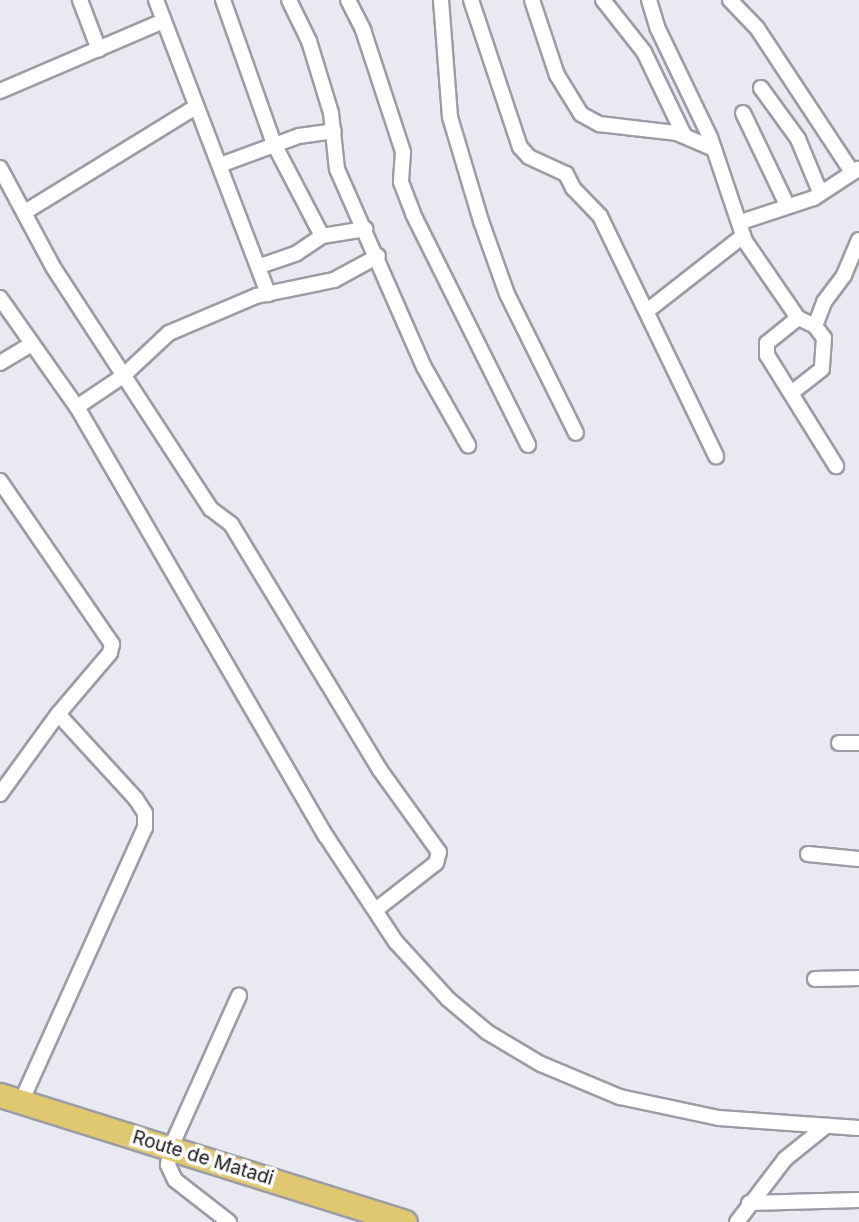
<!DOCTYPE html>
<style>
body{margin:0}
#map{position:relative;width:859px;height:1222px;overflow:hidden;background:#e9e9f1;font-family:Inter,sans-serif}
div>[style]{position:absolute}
.roads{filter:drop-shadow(2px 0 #9c9ca4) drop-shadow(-2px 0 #9c9ca4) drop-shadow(0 2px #9c9ca4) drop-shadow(0 -2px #9c9ca4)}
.minor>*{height:14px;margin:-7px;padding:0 7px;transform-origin:7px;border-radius:7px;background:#fff}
.trunk>*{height:23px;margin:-11.5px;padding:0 11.5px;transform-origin:11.5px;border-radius:11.5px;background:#dfc870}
span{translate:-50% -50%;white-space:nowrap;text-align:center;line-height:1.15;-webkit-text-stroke:7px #fff;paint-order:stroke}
.street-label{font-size:19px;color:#19191c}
</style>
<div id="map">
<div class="roads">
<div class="minor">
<i style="left:80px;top:0;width:53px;rotate:69.2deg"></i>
<i style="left:156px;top:0;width:315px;rotate:69.1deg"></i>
<i style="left:223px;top:0;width:153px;rotate:70.5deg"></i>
<i style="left:274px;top:144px;width:104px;rotate:62.4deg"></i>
<i style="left:289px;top:0;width:46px;rotate:64deg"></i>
<i style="left:309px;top:41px;width:75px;rotate:73deg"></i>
<i style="left:331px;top:113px;width:56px;rotate:83.9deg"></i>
<i style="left:337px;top:169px;width:216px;rotate:66.3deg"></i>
<i style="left:424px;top:367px;width:90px;rotate:60.6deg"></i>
<i style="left:348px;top:0;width:34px;rotate:63deg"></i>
<i style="left:363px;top:30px;width:128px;rotate:71.8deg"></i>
<i style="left:403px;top:152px;width:30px;rotate:94deg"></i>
<i style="left:401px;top:182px;width:34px;rotate:69deg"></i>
<i style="left:413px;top:214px;width:258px;rotate:63.5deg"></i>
<i style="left:441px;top:0;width:117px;rotate:85.6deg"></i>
<i style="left:450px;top:117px;width:109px;rotate:73.4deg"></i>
<i style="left:481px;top:221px;width:77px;rotate:70.4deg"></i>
<i style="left:507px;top:294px;width:155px;rotate:63.6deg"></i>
<i style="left:471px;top:0;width:155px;rotate:71.6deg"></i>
<i style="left:520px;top:147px;width:13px;rotate:48deg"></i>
<i style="left:529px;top:157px;width:41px;rotate:24.7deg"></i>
<i style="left:566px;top:174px;width:16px;rotate:63deg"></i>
<i style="left:573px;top:188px;width:39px;rotate:46deg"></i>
<i style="left:600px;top:216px;width:267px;rotate:64.2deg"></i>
<i style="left:532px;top:0;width:79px;rotate:71.6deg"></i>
<i style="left:557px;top:75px;width:46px;rotate:58.4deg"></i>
<i style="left:581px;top:114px;width:21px;rotate:29deg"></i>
<i style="left:599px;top:124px;width:79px;rotate:6.6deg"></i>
<i style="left:677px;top:133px;width:40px;rotate:23.4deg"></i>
<i style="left:603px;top:0;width:66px;rotate:51.7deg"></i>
<i style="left:644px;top:52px;width:92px;rotate:64.3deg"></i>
<i style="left:649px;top:0;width:28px;rotate:73deg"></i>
<i style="left:657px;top:27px;width:122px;rotate:64.3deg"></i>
<i style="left:710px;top:137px;width:110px;rotate:71.4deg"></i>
<i style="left:745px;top:241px;width:93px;rotate:55.5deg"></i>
<i style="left:798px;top:318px;width:19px;rotate:25deg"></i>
<i style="left:815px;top:326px;width:15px;rotate:53deg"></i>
<i style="left:824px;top:338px;width:31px;rotate:94deg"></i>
<i style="left:822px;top:369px;width:39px;rotate:142deg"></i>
<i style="left:730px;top:0;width:39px;rotate:46deg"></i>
<i style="left:757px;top:28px;width:173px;rotate:56.6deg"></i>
<i style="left:761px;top:88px;width:63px;rotate:54deg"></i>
<i style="left:798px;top:139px;width:57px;rotate:67.5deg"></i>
<i style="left:0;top:91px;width:177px;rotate:-23.2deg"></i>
<i style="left:743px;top:113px;width:102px;rotate:64.4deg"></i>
<i style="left:220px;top:165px;width:84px;rotate:-20.2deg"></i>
<i style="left:299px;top:136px;width:35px;rotate:-8deg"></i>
<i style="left:0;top:168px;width:112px;rotate:61.8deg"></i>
<i style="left:53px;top:267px;width:289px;rotate:56.9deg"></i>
<i style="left:211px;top:509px;width:25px;rotate:37deg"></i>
<i style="left:231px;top:524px;width:288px;rotate:58.8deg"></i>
<i style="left:380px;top:770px;width:101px;rotate:54.3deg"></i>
<i style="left:439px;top:852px;width:11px;rotate:105deg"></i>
<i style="left:436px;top:863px;width:75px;rotate:142.1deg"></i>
<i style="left:25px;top:212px;width:198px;rotate:-31.6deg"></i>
<i style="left:741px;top:222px;width:77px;rotate:-18.2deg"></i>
<i style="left:814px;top:198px;width:53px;rotate:-33.4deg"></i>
<i style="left:260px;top:266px;width:39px;rotate:-19deg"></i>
<i style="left:297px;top:253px;width:30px;rotate:-34deg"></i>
<i style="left:322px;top:236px;width:44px;rotate:-9.2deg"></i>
<i style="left:0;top:298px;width:133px;rotate:54.8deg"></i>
<i style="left:77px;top:407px;width:496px;rotate:59.9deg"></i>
<i style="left:326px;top:836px;width:127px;rotate:56.6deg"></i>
<i style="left:396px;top:942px;width:77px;rotate:47.6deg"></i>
<i style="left:448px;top:999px;width:51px;rotate:40.2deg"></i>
<i style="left:487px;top:1032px;width:63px;rotate:30.7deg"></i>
<i style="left:541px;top:1064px;width:86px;rotate:22.7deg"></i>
<i style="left:620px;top:1097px;width:101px;rotate:12deg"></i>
<i style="left:719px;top:1118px;width:140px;rotate:4.1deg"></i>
<i style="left:647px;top:311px;width:122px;rotate:-38deg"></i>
<i style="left:798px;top:318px;width:40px;rotate:141deg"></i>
<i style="left:767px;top:343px;width:12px;rotate:90deg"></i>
<i style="left:767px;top:355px;width:131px;rotate:58.1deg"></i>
<i style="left:815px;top:326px;width:26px;rotate:-69deg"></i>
<i style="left:824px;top:302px;width:34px;rotate:-53deg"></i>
<i style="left:844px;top:275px;width:38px;rotate:-67deg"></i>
<i style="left:0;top:363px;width:35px;rotate:-31deg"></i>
<i style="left:77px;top:407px;width:55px;rotate:-34deg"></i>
<i style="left:123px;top:376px;width:63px;rotate:-43.1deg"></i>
<i style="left:169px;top:333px;width:95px;rotate:-23deg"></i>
<i style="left:256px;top:296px;width:80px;rotate:-11.6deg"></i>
<i style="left:334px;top:280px;width:50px;rotate:-28.6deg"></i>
<i style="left:0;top:481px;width:198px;rotate:55.5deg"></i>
<i style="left:112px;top:644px;width:9px;rotate:103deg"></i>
<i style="left:110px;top:653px;width:80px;rotate:130.4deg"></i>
<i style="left:58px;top:714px;width:99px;rotate:125.9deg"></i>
<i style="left:839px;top:743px;width:20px"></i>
<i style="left:808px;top:854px;width:51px;rotate:5.6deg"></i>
<i style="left:815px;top:979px;width:44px;rotate:-1.3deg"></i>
<i style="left:21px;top:1102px;width:301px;rotate:-65.7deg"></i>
<i style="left:145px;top:828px;width:15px;rotate:-90deg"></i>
<i style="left:145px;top:813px;width:17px;rotate:-123deg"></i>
<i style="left:136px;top:799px;width:115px;rotate:-132.5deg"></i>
<i style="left:749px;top:1203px;width:110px;rotate:-1.6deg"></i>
<i style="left:229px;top:1222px;width:68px;rotate:-142.1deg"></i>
<i style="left:175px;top:1180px;width:17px;rotate:-115deg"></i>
<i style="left:168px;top:1165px;width:18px;rotate:-81deg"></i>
<i style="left:171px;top:1147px;width:166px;rotate:-65.8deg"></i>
<i style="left:737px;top:1222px;width:79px;rotate:-52.7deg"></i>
<i style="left:785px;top:1159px;width:53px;rotate:-38.8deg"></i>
</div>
<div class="trunk">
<i style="left:0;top:1095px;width:424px;rotate:17.4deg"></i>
</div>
</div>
<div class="street-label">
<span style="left:203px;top:1158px;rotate:17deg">Route de Matadi</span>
</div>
</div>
